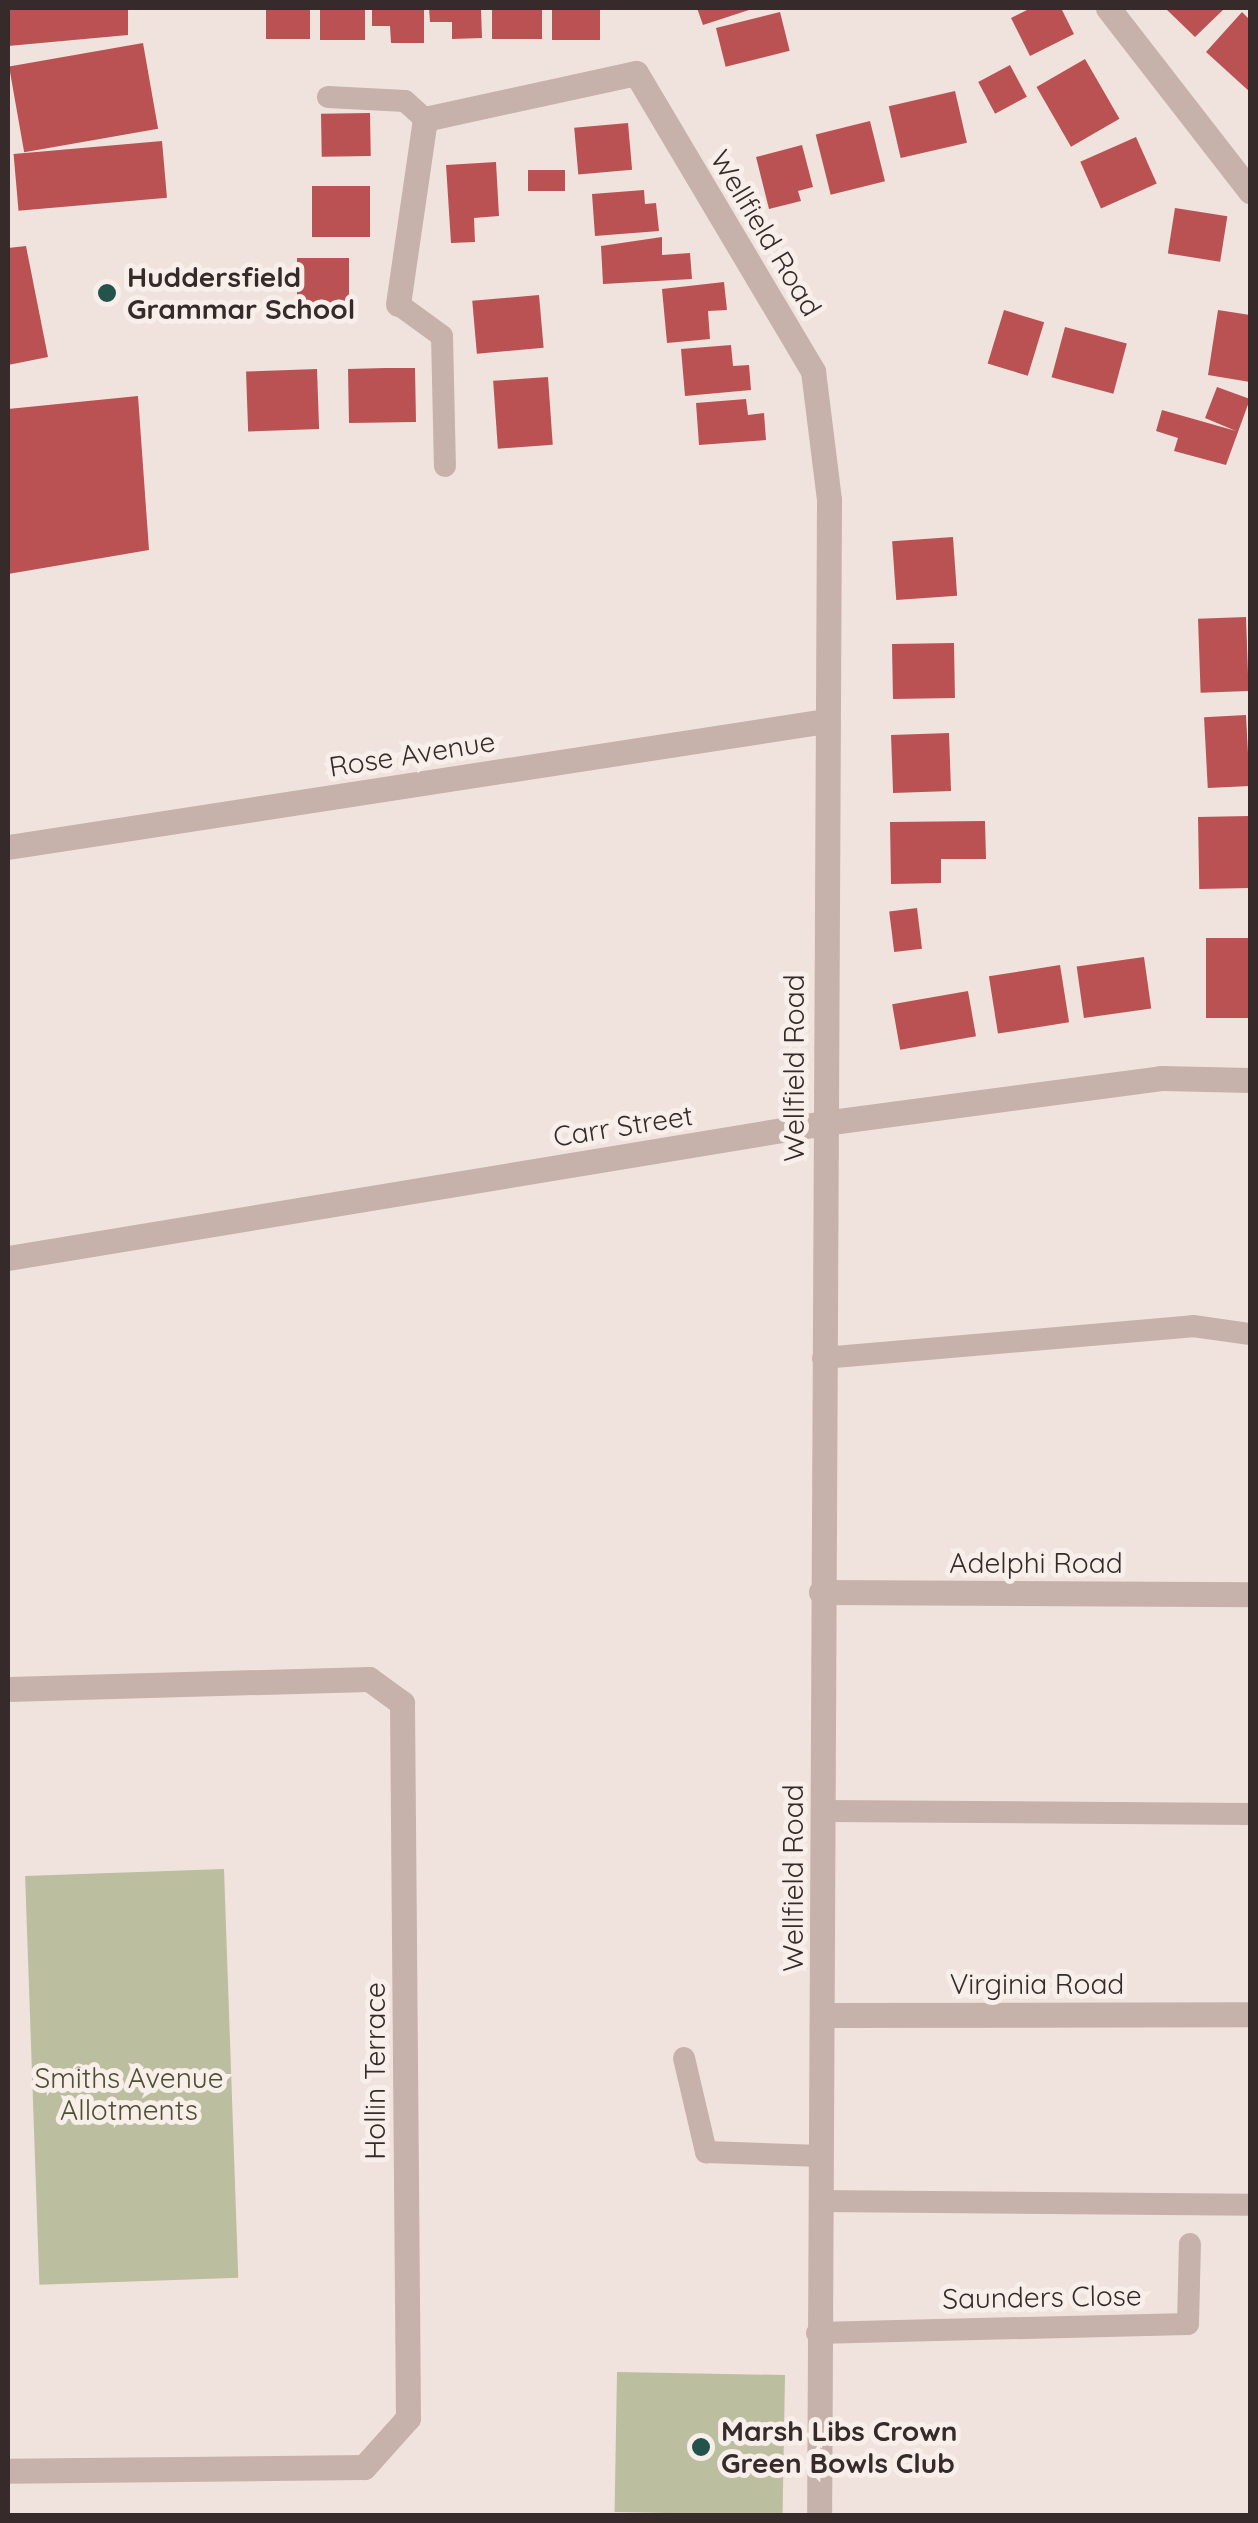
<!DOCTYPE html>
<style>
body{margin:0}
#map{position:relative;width:1258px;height:2523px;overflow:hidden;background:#f0e3de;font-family:Quicksand,sans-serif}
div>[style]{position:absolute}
.green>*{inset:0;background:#bbbe9f;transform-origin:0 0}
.building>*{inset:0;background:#ba5253;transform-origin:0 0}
.lane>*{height:22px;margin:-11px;padding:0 11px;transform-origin:11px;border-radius:11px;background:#c7b1ab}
.street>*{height:25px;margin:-12.5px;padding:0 12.5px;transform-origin:12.5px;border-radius:12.5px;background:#c7b1ab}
.dots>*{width:28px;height:28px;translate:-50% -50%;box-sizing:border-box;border:5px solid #f8eeea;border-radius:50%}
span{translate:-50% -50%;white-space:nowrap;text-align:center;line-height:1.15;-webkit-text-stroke:10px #f8eeea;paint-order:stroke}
.street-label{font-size:28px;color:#362a2a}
.poi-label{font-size:28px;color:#362a2a;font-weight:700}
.left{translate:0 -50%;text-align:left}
.park-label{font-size:28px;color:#4d5130}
.frame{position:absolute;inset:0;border:10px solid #362a2a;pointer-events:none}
</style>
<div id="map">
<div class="green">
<i style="left:224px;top:1869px;width:409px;height:199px;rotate:88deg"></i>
<i style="left:785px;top:2375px;width:140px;height:168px;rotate:91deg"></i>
</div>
<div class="building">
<i style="clip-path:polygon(8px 8px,128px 8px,128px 35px,8px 46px)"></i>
<i style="left:266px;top:8px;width:44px;height:31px"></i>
<i style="left:320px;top:8px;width:45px;height:32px"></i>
<i style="clip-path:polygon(372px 8px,424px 8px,424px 43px,391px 43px,390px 26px,372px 26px)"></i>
<i style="clip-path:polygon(429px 8px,481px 8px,482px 38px,452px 39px,452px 22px,430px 22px)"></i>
<i style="left:492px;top:8px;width:50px;height:31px"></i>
<i style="left:552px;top:8px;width:48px;height:32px"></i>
<i style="clip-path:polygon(697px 8px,755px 8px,703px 25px)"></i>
<i style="clip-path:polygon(1031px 8px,1061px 8px,1074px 34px,1030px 56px,1011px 18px)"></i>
<i style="clip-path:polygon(1165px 8px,1225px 8px,1195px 37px)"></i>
<i style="left:780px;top:12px;width:40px;height:66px;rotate:76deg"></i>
<i style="clip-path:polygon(1242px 12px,1250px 20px,1250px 92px,1206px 52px)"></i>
<i style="left:143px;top:43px;width:87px;height:136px;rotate:80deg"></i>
<i style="left:1085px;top:59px;width:69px;height:56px;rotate:60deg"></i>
<i style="left:1010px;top:65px;width:36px;height:36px;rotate:62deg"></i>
<i style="left:955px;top:91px;width:53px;height:68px;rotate:77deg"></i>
<i style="left:370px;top:113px;width:43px;height:49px;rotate:89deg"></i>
<i style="left:870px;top:121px;width:62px;height:56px;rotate:76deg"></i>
<i style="left:628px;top:123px;width:47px;height:54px;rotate:85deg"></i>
<i style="left:1136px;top:137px;width:51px;height:61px;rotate:66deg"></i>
<i style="left:162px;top:141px;width:57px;height:149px;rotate:85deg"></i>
<i style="clip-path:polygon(802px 145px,813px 187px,798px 191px,801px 201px,769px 209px,756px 157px)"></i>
<i style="clip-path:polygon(496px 162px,499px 216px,474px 218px,475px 242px,451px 243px,446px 165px)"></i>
<i style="left:565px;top:170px;width:21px;height:37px;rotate:90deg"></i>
<i style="left:312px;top:186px;width:58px;height:51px"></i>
<i style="clip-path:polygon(644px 190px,645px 204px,656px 203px,659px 231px,595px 236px,592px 194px)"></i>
<i style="left:1175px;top:208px;width:53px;height:46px;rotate:9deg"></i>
<i style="clip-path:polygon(662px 237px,662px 255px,690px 253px,692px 279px,603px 284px,601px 246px)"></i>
<i style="clip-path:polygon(26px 246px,48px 357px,8px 365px,8px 248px)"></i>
<i style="left:297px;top:258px;width:52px;height:47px"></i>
<i style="clip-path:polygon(724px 282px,727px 310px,708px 311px,710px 339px,667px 343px,662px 289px)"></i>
<i style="left:539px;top:295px;width:53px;height:67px;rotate:85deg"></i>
<i style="left:1004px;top:310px;width:42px;height:56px;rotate:17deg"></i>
<i style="clip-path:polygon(1218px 310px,1250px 315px,1250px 382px,1208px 375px)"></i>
<i style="left:1065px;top:327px;width:64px;height:52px;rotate:15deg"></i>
<i style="clip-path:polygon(731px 345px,733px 366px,749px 365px,751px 390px,685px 396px,681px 349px)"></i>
<i style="clip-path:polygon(385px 368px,415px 368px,416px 422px,349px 423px,348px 369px)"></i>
<i style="left:317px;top:369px;width:60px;height:71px;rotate:88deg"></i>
<i style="left:548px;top:377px;width:68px;height:55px;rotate:86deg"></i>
<i style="clip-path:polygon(1217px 387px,1250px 399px,1226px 465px,1174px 451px,1178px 438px,1156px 431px,1162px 410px,1236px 431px,1205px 418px)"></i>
<i style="clip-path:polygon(138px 396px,149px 550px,8px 574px,8px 409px)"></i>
<i style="clip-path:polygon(746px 399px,748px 415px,764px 413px,766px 440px,699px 445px,696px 403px)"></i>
<i style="left:953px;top:537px;width:59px;height:61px;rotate:86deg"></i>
<i style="left:1246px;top:617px;width:74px;height:48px;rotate:88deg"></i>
<i style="left:954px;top:643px;width:55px;height:62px;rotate:89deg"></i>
<i style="left:1246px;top:715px;width:71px;height:42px;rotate:87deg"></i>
<i style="left:949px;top:733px;width:58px;height:58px;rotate:88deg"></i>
<i style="left:1249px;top:816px;width:72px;height:51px;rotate:89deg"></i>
<i style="clip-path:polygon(985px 821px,986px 859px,941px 859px,941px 883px,891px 884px,890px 822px)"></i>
<i style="left:917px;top:908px;width:41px;height:28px;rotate:83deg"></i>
<i style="left:1250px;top:938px;width:80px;height:44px;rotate:90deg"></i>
<i style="left:1144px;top:957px;width:52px;height:68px;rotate:82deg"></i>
<i style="left:1060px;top:965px;width:58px;height:72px;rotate:81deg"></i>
<i style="left:968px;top:991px;width:46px;height:77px;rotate:80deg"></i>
</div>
<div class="lane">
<i style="left:328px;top:97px;width:77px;rotate:3deg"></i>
<i style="left:405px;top:101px;width:27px;rotate:42deg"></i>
<i style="left:398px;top:304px;width:54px;rotate:36deg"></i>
<i style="left:442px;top:336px;width:130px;rotate:88.7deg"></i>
<i style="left:823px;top:1358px;width:371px;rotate:-4.9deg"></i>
<i style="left:1193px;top:1326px;width:58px;rotate:8deg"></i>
<i style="left:823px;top:1811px;width:427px;rotate:0.4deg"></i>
<i style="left:684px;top:2058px;width:97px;rotate:76.8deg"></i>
<i style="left:706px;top:2152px;width:115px;rotate:2deg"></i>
<i style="left:820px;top:2201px;width:430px;rotate:0.5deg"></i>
<i style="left:817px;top:2333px;width:371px;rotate:-1.4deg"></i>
<i style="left:1188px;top:2324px;width:80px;rotate:-88.6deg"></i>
</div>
<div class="street">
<i style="left:1108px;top:8px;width:232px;rotate:52.2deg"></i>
<i style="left:398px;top:304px;width:187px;rotate:-81.7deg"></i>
<i style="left:425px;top:119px;width:216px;rotate:-12.3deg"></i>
<i style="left:636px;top:73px;width:347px;rotate:59.3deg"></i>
<i style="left:813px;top:371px;width:130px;rotate:82.9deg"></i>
<i style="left:829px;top:500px;width:2016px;rotate:90.28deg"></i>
<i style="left:8px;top:847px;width:828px;rotate:-8.76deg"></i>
<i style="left:8px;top:1258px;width:827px;rotate:-9.39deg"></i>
<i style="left:824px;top:1123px;width:340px;rotate:-7.6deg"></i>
<i style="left:1161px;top:1078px;width:89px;rotate:1.3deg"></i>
<i style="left:821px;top:1592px;width:429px;rotate:0.3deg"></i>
<i style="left:8px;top:1689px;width:361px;rotate:-1.6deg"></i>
<i style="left:369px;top:1679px;width:41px;rotate:36deg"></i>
<i style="left:402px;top:1703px;width:715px;rotate:89.52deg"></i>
<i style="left:408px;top:2418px;width:66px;rotate:131.9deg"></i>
<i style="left:364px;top:2467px;width:356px;rotate:179.4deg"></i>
<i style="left:824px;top:2015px;width:426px;rotate:-0.1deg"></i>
</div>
<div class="dots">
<i style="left:107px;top:293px;background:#23534a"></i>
<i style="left:701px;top:2447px;background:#23534a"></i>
</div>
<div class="street-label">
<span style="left:766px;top:233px;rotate:59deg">Wellfield Road</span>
<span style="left:412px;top:754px;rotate:-9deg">Rose Avenue</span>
<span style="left:794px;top:1068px;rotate:-90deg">Wellfield Road</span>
<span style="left:623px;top:1126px;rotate:-9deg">Carr Street</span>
<span style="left:1036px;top:1563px">Adelphi Road</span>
<span style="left:793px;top:1878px;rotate:-90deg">Wellfield Road</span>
<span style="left:1037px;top:1984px">Virginia Road</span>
<span style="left:375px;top:2071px;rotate:-90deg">Hollin Terrace</span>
<span style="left:1042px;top:2297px;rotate:-1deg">Saunders Close</span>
</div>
<div class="poi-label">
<span class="left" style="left:127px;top:293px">Huddersfield<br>Grammar School</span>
<span class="left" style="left:721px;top:2447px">Marsh Libs Crown<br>Green Bowls Club</span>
</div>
<div class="park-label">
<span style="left:129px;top:2094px">Smiths Avenue<br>Allotments</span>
</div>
<div class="frame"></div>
</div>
